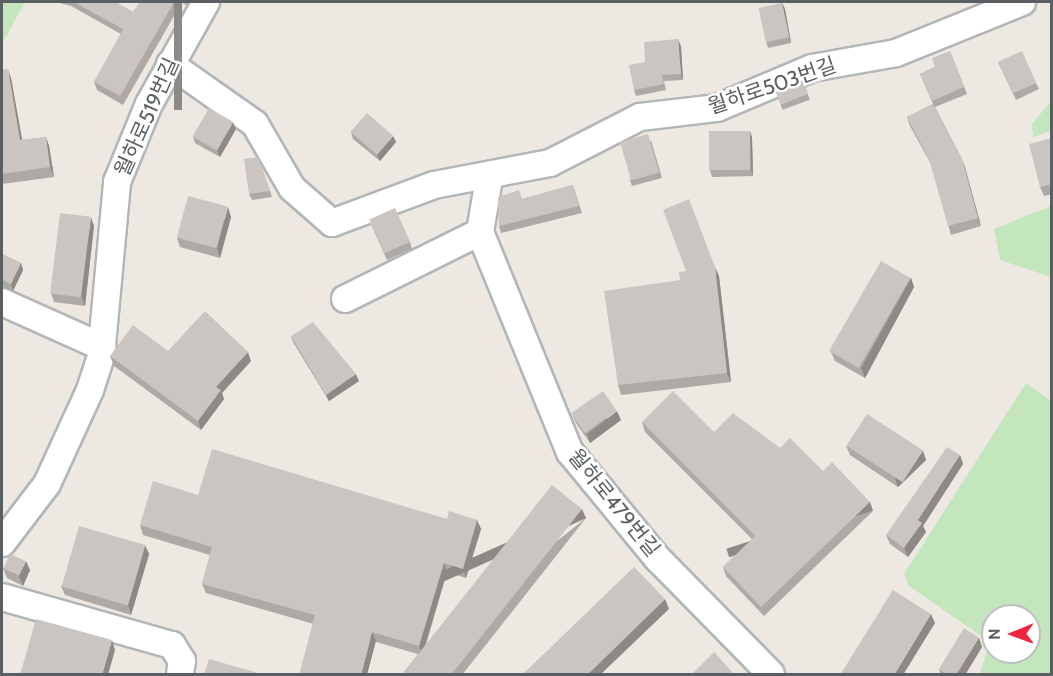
<!DOCTYPE html>
<meta charset="utf-8">
<style>
body{margin:0}
#map{position:relative;width:1053px;height:676px;overflow:hidden;background:#ede8e1;font-family:Cabin,"Noto Sans KR",sans-serif}
div>[style]{position:absolute}
.green>*{inset:0;background:#c4e6bc}
.roads{filter:drop-shadow(2px 0 #b2b6b9) drop-shadow(-2px 0 #b2b6b9) drop-shadow(0 2px #b2b6b9) drop-shadow(0 -2px #b2b6b9)}
.minor>*{height:26px;margin:-13px;padding:0 13px;transform-origin:13px;border-radius:13px;background:#fff}
.wall>*{inset:0;background:#aea9a5;transform-origin:0 0}
.shaded-wall>*{inset:0;background:#8d8a86;transform-origin:0 0}
.building>*{inset:0;background:#cac5c0;transform-origin:0 0}
span{translate:-50% -50%;white-space:nowrap;text-align:center;line-height:1.15;-webkit-text-stroke:5px #fff;paint-order:stroke}
.street-label{font-size:21px;color:#595f62}
.frame{position:absolute;inset:0;border:3px solid #595f62;pointer-events:none}
.north{position:absolute;left:981px;top:604px;width:60px;height:60px;box-sizing:border-box;background:#fff;border:2px solid #bdbfc0;border-radius:50%;rotate:269deg;font-size:16px;font-weight:700;line-height:24px;text-align:center;color:#595f62}
.north::after{content:'';display:block;margin:auto;width:21px;height:27px;background:#ee253f;clip-path:polygon(50% 0,100% 100%,50% 72%,0 100%)}
</style>
<div id="map">
<div class="green">
<i style="clip-path:polygon(2px 2px,25px 2px,2px 44px)"></i>
<i style="clip-path:polygon(1051px 101px,1051px 131px,1033px 137px,1032px 124px)"></i>
<i style="clip-path:polygon(1051px 206px,1051px 277px,1000px 260px,994px 229px)"></i>
<i style="clip-path:polygon(evenodd,1026px 383px,1051px 401px,1051px 674px,980px 674px,990px 642px,909px 586px,904px 574px,1026px 383px,993px 616px,1029px 616px,1029px 652px,993px 652px,993px 616px)"></i>
</div>
<div class="roads">
<div class="minor">
<i style="left:170px;top:64px;width:104px;rotate:35.2deg"></i>
<i style="left:255px;top:124px;width:74px;rotate:60deg"></i>
<i style="left:292px;top:188px;width:53px;rotate:41.2deg"></i>
<i style="left:332px;top:223px;width:109px;rotate:-20.4deg"></i>
<i style="left:434px;top:185px;width:118px;rotate:-10.7deg"></i>
<i style="left:550px;top:163px;width:101px;rotate:-27.1deg"></i>
<i style="left:640px;top:117px;width:78px;rotate:-6.7deg"></i>
<i style="left:717px;top:108px;width:103px;rotate:-22.8deg"></i>
<i style="left:812px;top:68px;width:85px;rotate:-10.1deg"></i>
<i style="left:896px;top:53px;width:136px;rotate:-22deg"></i>
<i style="left:480px;top:232px;width:238px;rotate:67.8deg"></i>
<i style="left:570px;top:452px;width:139px;rotate:50.6deg"></i>
<i style="left:658px;top:559px;width:161px;rotate:45.5deg"></i>
<i style="left:345px;top:299px;width:151px;rotate:-26.4deg"></i>
<i style="left:480px;top:232px;width:54px;rotate:-80.4deg"></i>
<i style="left:2px;top:302px;width:110px;rotate:24.2deg"></i>
<i style="left:2px;top:543px;width:74px;rotate:-52.7deg"></i>
<i style="left:47px;top:484px;width:103px;rotate:-65.4deg"></i>
<i style="left:90px;top:390px;width:36px;rotate:-72deg"></i>
<i style="left:101px;top:356px;width:175px;rotate:-84.7deg"></i>
<i style="left:117px;top:182px;width:84px;rotate:-67.7deg"></i>
<i style="left:149px;top:104px;width:117px;rotate:-60.8deg"></i>
<i style="left:2px;top:597px;width:177px;rotate:15.8deg"></i>
<i style="left:172px;top:645px;width:19px;rotate:58deg"></i>
<i style="left:182px;top:661px;width:13px;rotate:99deg"></i>
</div>
</div>
<div class="wall">
<i style="clip-path:polygon(56px 2px,115px 2px,133px 12px,140px 2px,188px 2px,186px 5px,182px 2px,123px 105px,97px 90px,94px 82px,121px 34px,71px 6px)"></i>
<i style="clip-path:polygon(782px 3px,785px 9px,791px 43px,768px 48px,766px 41px)"></i>
<i style="clip-path:polygon(681px 46px,683px 80px,664px 81px,666px 90px,636px 96px,634px 90px,645px 62px)"></i>
<i style="clip-path:polygon(950px 51px,967px 94px,935px 107px,962px 159px,981px 226px,951px 235px,931px 164px,910px 126px,907px 117px,933px 104px,920px 74px,935px 67px)"></i>
<i style="clip-path:polygon(998px 62px,1036px 83px,1039px 89px,1016px 100px)"></i>
<i style="clip-path:polygon(2px 70px,11px 78px,22px 140px,46px 137px,49px 146px,54px 177px,2px 184px)"></i>
<i style="left:803px;top:81px;width:20px;height:29px;rotate:70deg"></i>
<i style="clip-path:polygon(236px 129px,220px 157px,195px 143px,193px 137px)"></i>
<i style="clip-path:polygon(351px 132px,393px 136px,396px 142px,380px 161px,353px 139px)"></i>
<i style="clip-path:polygon(752px 137px,753px 176px,712px 177px,710px 170px)"></i>
<i style="clip-path:polygon(1052px 138px,1052px 194px,1044px 196px,1040px 187px)"></i>
<i style="clip-path:polygon(651px 140px,662px 178px,632px 186px,630px 180px)"></i>
<i style="clip-path:polygon(258px 157px,272px 197px,252px 200px,249px 194px)"></i>
<i style="clip-path:polygon(573px 185px,582px 213px,501px 233px,499px 226px,522px 199px)"></i>
<i style="clip-path:polygon(231px 217px,220px 258px,180px 247px,177px 238px)"></i>
<i style="clip-path:polygon(371px 224px,410px 242px,412px 249px,387px 260px)"></i>
<i style="clip-path:polygon(94px 226px,85px 306px,54px 302px,51px 293px)"></i>
<i style="clip-path:polygon(2px 254px,21px 263px,23px 270px,13px 291px,2px 286px)"></i>
<i style="clip-path:polygon(686px 271px,719px 276px,731px 382px,621px 395px,618px 385px,680px 280px)"></i>
<i style="clip-path:polygon(911px 278px,914px 287px,865px 378px,835px 361px,831px 352px)"></i>
<i style="clip-path:polygon(291px 336px,359px 381px,329px 401px,293px 342px)"></i>
<i style="clip-path:polygon(168px 351px,251px 361px,222px 393px,224px 399px,201px 430px,114px 366px,110px 356px)"></i>
<i style="clip-path:polygon(572px 414px,621px 420px,590px 443px,576px 423px)"></i>
<i style="clip-path:polygon(642px 422px,714px 432px,780px 448px,823px 471px,870px 502px,873px 511px,764px 616px,726px 576px,723px 567px,752px 539px,645px 432px)"></i>
<i style="clip-path:polygon(846px 446px,923px 451px,926px 460px,898px 487px,850px 455px)"></i>
<i style="clip-path:polygon(960px 455px,963px 464px,923px 526px,926px 532px,908px 557px,890px 544px,886px 535px)"></i>
<i style="clip-path:polygon(198px 495px,447px 519px,477px 520px,481px 529px,466px 578px,447px 572px,426px 645px,586px 518px,462px 675px,405px 675px,404px 672px,418px 654px,206px 593px,202px 584px,210px 555px,143px 535px,140px 525px)"></i>
<i style="clip-path:polygon(145px 545px,149px 554px,131px 615px,65px 595px,61px 586px)"></i>
<i style="clip-path:polygon(3px 568px,30px 570px,23px 586px,7px 578px)"></i>
<i style="clip-path:polygon(979px 638px,982px 647px,965px 675px,941px 675px,939px 669px)"></i>
</div>
<div class="shaded-wall">
<i style="left:174px;top:2px;width:8px;height:108px"></i>
<i style="clip-path:polygon(782px 3px,785px 9px,791px 43px,789px 37px)"></i>
<i style="clip-path:polygon(678px 39px,681px 46px,683px 80px,681px 74px)"></i>
<i style="clip-path:polygon(8px 69px,11px 78px,24px 150px,20px 140px)"></i>
<i style="clip-path:polygon(233px 122px,236px 129px,220px 157px,217px 151px)"></i>
<i style="clip-path:polygon(750px 131px,752px 137px,753px 176px,751px 170px)"></i>
<i style="clip-path:polygon(393px 136px,396px 142px,380px 161px,377px 155px)"></i>
<i style="clip-path:polygon(46px 137px,49px 146px,54px 177px,50px 167px)"></i>
<i style="clip-path:polygon(962px 159px,965px 167px,981px 226px,978px 218px)"></i>
<i style="clip-path:polygon(228px 207px,231px 217px,220px 258px,217px 248px)"></i>
<i style="clip-path:polygon(91px 217px,94px 226px,85px 306px,81px 296px)"></i>
<i style="clip-path:polygon(21px 263px,23px 270px,13px 291px,11px 284px)"></i>
<i style="clip-path:polygon(715px 267px,719px 276px,731px 382px,727px 373px)"></i>
<i style="clip-path:polygon(911px 278px,914px 287px,865px 378px,861px 368px)"></i>
<i style="clip-path:polygon(248px 352px,251px 361px,222px 393px,224px 399px,201px 430px,198px 421px,216px 387px)"></i>
<i style="clip-path:polygon(356px 374px,359px 381px,329px 401px,326px 395px)"></i>
<i style="clip-path:polygon(617px 411px,621px 420px,590px 443px,587px 434px)"></i>
<i style="clip-path:polygon(923px 451px,926px 460px,898px 487px,895px 478px)"></i>
<i style="clip-path:polygon(960px 455px,963px 464px,923px 526px,926px 532px,908px 557px,904px 548px,918px 520px)"></i>
<i style="left:870px;top:502px;width:9px;height:151px;rotate:72deg"></i>
<i style="left:582px;top:509px;width:10px;height:211px;rotate:66deg"></i>
<i style="clip-path:polygon(477px 520px,481px 529px,466px 578px,463px 569px)"></i>
<i style="clip-path:polygon(145px 545px,149px 554px,131px 615px,128px 605px)"></i>
<i style="clip-path:polygon(26px 561px,30px 570px,23px 586px,19px 576px)"></i>
<i style="clip-path:polygon(444px 563px,447px 572px,422px 655px,419px 646px)"></i>
<i style="clip-path:polygon(665px 599px,669px 609px,600px 675px,587px 675px)"></i>
<i style="clip-path:polygon(931px 614px,935px 623px,903px 675px,894px 675px)"></i>
<i style="clip-path:polygon(372px 632px,376px 641px,367px 675px,361px 675px)"></i>
<i style="clip-path:polygon(979px 638px,982px 647px,965px 675px,956px 675px)"></i>
<i style="clip-path:polygon(112px 640px,115px 650px,108px 675px,102px 675px)"></i>
</div>
<div class="building">
<i style="clip-path:polygon(74px 2px,115px 2px,133px 12px,140px 2px,174px 2px,120px 96px,94px 82px,123px 29px)"></i>
<i style="left:782px;top:3px;width:35px;height:24px;rotate:78deg"></i>
<i style="clip-path:polygon(678px 39px,681px 74px,662px 75px,664px 84px,634px 90px,629px 65px,645px 62px,644px 42px)"></i>
<i style="clip-path:polygon(950px 51px,964px 87px,932px 101px,920px 74px,935px 67px,932px 58px)"></i>
<i style="left:1022px;top:51px;width:35px;height:26px;rotate:66deg"></i>
<i style="clip-path:polygon(8px 69px,20px 140px,46px 137px,50px 167px,2px 174px,2px 70px)"></i>
<i style="left:803px;top:81px;width:14px;height:29px;rotate:69deg"></i>
<i style="clip-path:polygon(933px 104px,962px 159px,978px 218px,948px 226px,929px 159px,907px 117px)"></i>
<i style="left:209px;top:108px;width:28px;height:33px;rotate:30deg"></i>
<i style="left:367px;top:113px;width:35px;height:25px;rotate:41deg"></i>
<i style="left:709px;top:131px;width:41px;height:39px"></i>
<i style="left:648px;top:134px;width:40px;height:29px;rotate:74deg"></i>
<i style="clip-path:polygon(1052px 138px,1052px 184px,1040px 187px,1029px 144px)"></i>
<i style="clip-path:polygon(258px 157px,270px 191px,249px 194px,244px 159px)"></i>
<i style="clip-path:polygon(573px 185px,579px 206px,499px 226px,498px 197px,519px 190px,522px 199px)"></i>
<i style="left:188px;top:196px;width:41px;height:43px;rotate:15deg"></i>
<i style="clip-path:polygon(689px 199px,715px 267px,727px 373px,618px 385px,604px 291px,680px 280px,679px 272px,686px 271px,663px 210px)"></i>
<i style="left:395px;top:208px;width:37px;height:28px;rotate:66deg"></i>
<i style="left:60px;top:213px;width:31px;height:81px;rotate:7deg"></i>
<i style="clip-path:polygon(2px 254px,21px 263px,11px 284px,2px 280px)"></i>
<i style="left:881px;top:261px;width:34px;height:104px;rotate:30deg"></i>
<i style="clip-path:polygon(205px 311px,248px 352px,216px 387px,221px 390px,198px 421px,110px 356px,133px 325px,168px 351px)"></i>
<i style="clip-path:polygon(313px 322px,356px 374px,326px 395px,291px 336px)"></i>
<i style="left:603px;top:391px;width:24px;height:39px;rotate:55deg"></i>
<i style="clip-path:polygon(673px 391px,714px 432px,733px 413px,780px 448px,790px 438px,823px 471px,832px 462px,870px 502px,761px 607px,723px 567px,755px 536px,642px 422px)"></i>
<i style="left:867px;top:414px;width:67px;height:38px;rotate:33deg"></i>
<i style="clip-path:polygon(947px 447px,960px 455px,918px 520px,922px 523px,904px 548px,886px 535px)"></i>
<i style="clip-path:polygon(212px 449px,447px 519px,449px 511px,477px 520px,463px 569px,444px 563px,419px 646px,372px 632px,361px 675px,299px 675px,315px 615px,202px 584px,212px 547px,140px 525px,153px 481px,198px 495px)"></i>
<i style="clip-path:polygon(552px 485px,582px 509px,451px 675px,407px 675px,404px 672px)"></i>
<i style="left:79px;top:526px;width:69px;height:63px;rotate:16deg"></i>
<i style="left:10px;top:554px;width:17px;height:16px;rotate:24deg"></i>
<i style="clip-path:polygon(634px 567px,665px 599px,587px 675px,522px 675px)"></i>
<i style="clip-path:polygon(893px 590px,931px 614px,894px 675px,840px 675px)"></i>
<i style="clip-path:polygon(36px 619px,112px 640px,102px 675px,20px 675px)"></i>
<i style="clip-path:polygon(964px 628px,979px 638px,956px 675px,947px 675px,939px 669px)"></i>
<i style="clip-path:polygon(714px 652px,735px 675px,691px 675px)"></i>
<i style="clip-path:polygon(209px 659px,265px 675px,204px 675px)"></i>
</div>
<div class="street-label">
<span style="left:772px;top:86px;rotate:-19deg">월하로503번길</span>
<span style="left:147px;top:117px;rotate:-66deg">월하로519번길</span>
<span style="left:614px;top:503px;rotate:51deg">월하로479번길</span>
</div>
<div class="frame"></div>
<div class="north">N</div>
</div>
